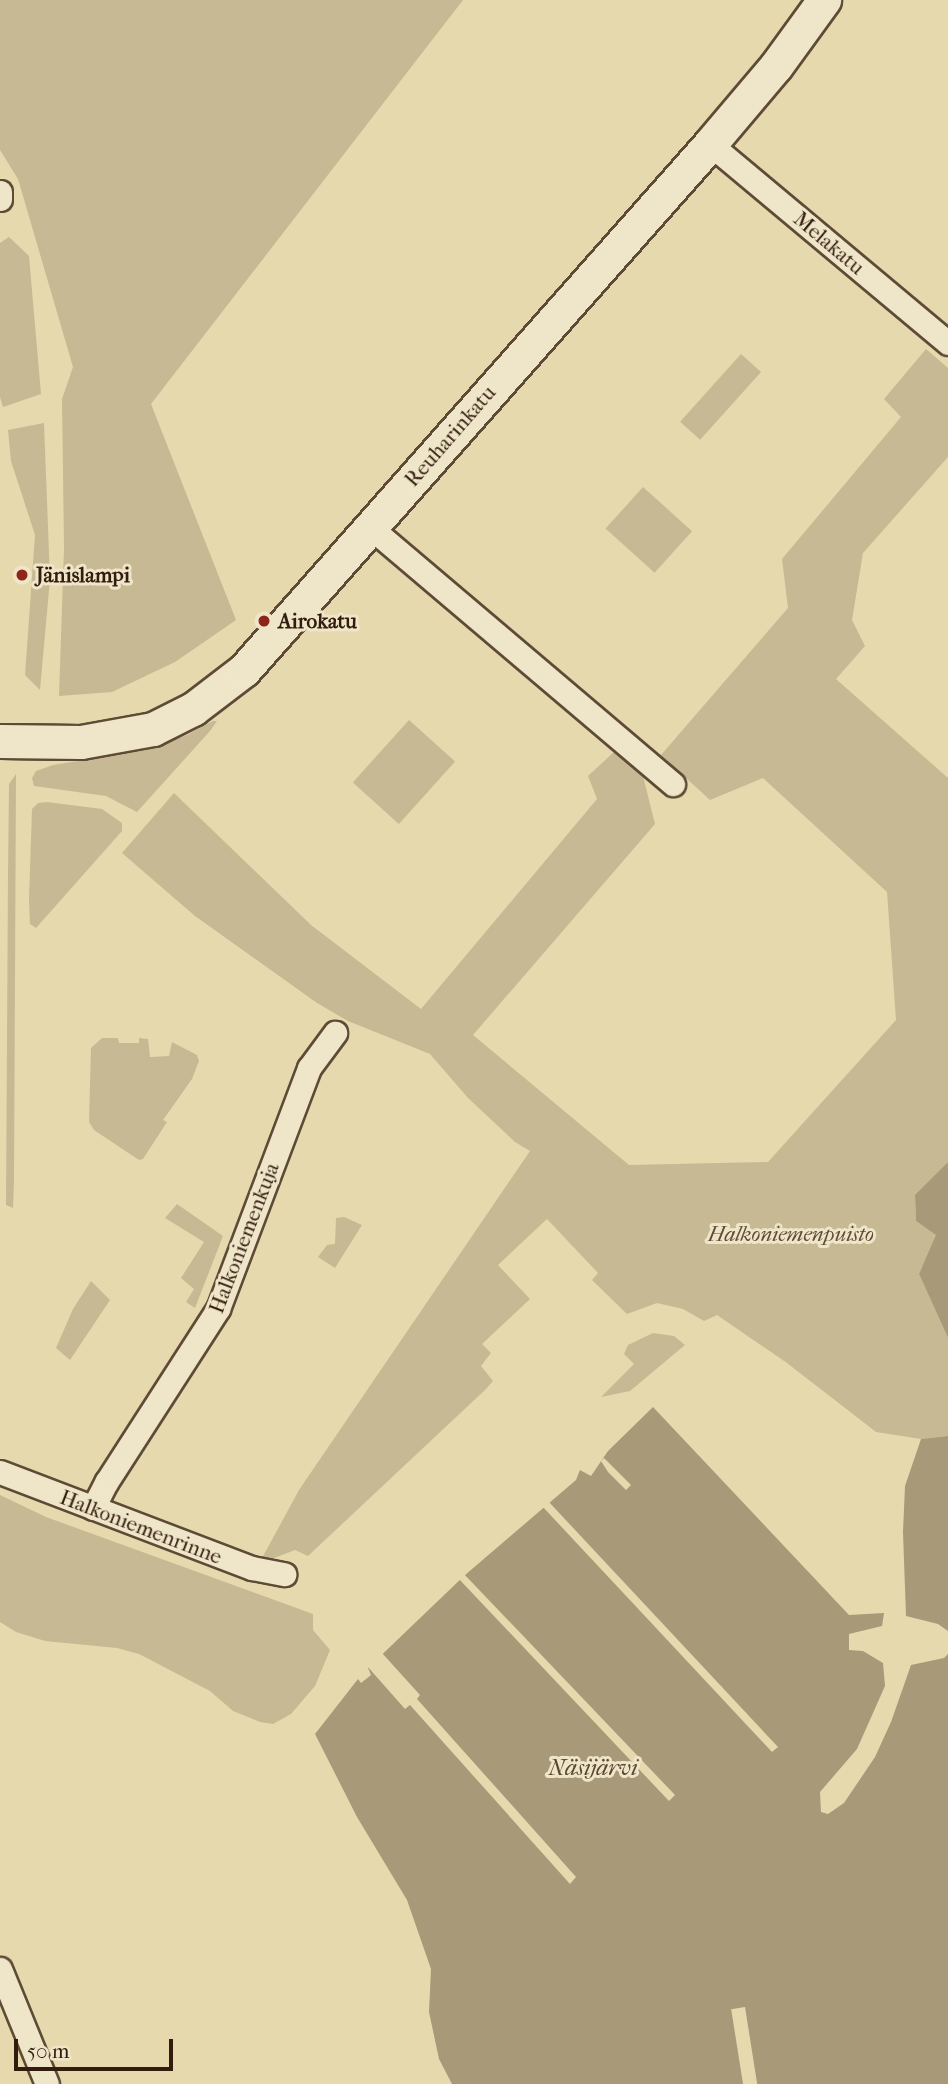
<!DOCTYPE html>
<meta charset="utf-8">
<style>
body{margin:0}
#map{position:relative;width:948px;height:2084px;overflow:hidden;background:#e6d9ae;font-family:"IM FELL French Canon",serif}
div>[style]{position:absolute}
.green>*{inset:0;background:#c7b993;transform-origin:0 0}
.water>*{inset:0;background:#a89978}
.pier>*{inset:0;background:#e6d9ae;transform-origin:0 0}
.roads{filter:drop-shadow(2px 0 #5e4b36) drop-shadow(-2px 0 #5e4b36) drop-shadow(0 2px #5e4b36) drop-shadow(0 -2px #5e4b36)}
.street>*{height:23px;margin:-11.5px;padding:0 11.5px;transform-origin:11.5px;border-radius:11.5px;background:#efe6ca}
.secondary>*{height:33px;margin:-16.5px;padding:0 16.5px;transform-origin:16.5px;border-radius:16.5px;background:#efe6ca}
.dots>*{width:19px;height:19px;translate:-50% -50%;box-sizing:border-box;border:4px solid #efe6ca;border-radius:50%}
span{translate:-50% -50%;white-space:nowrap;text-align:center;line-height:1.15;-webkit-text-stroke:6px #efe6ca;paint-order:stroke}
.street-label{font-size:21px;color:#311c0e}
.poi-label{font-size:21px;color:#311c0e;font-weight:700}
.left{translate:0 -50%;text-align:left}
.park-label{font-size:21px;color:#5e4b36;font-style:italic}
.water-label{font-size:23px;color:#5b4833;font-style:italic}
.scale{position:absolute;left:14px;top:2039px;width:159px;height:32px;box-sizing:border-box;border:4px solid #311c0e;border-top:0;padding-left:9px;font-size:21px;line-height:24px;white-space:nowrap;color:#311c0e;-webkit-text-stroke:5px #efe6ca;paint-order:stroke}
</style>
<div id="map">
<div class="green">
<i style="clip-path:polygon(0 0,463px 0,151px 404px,236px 620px,175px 662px,112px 692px,59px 696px,64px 548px,62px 399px,73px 367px,18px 179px,0 150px)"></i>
<i style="clip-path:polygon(9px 237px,29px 256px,41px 394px,3px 407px,0 397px,0 243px)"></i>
<i style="clip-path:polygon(926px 349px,948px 368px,948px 457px,863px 553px,852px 620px,865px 646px,836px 679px,948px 778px,948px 1162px,915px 1196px,916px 1221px,937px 1235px,919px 1274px,948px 1338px,948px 1436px,921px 1439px,876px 1432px,787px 1363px,717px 1315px,704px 1321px,683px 1309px,657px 1303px,627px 1314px,592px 1280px,598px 1273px,547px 1219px,498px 1265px,530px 1299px,482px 1344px,491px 1353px,481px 1366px,493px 1381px,486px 1389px,308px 1556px,295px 1550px,269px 1560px,261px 1560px,299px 1490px,530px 1151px,515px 1142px,468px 1098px,430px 1054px,348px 1021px,317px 1003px,195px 916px,122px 853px,174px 793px,311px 925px,421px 1009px,597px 799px,588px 776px,615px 751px,643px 776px,655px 824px,473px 1035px,629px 1165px,768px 1162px,896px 1020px,887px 892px,763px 778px,710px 800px,661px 755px,788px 608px,782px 559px,901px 417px,884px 399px)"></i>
<i style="left:741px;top:354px;width:27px;height:91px;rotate:42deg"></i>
<i style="clip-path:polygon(44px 423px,50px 579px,40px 690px,25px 675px,35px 535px,11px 461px,8px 430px)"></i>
<i style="left:643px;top:487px;width:66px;height:56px;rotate:42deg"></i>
<i style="left:409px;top:720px;width:62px;height:84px;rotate:42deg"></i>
<i style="clip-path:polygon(213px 721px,217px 721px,210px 731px,137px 812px,106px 796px,34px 786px,32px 778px,36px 771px,53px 765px,146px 750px,187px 735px)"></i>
<i style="clip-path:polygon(16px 774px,14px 1181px,13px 1208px,6px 1205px,8px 874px,9px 784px)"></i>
<i style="clip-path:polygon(47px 802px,102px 809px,122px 823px,122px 831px,36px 928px,30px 924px,29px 900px,32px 809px,38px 803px)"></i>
<i style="clip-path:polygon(102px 1038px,118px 1038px,119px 1043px,139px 1043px,139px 1038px,148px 1039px,150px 1057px,169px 1056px,172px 1042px,197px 1055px,199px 1061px,192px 1079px,163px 1120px,167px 1122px,143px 1159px,139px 1160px,94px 1130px,89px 1122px,91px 1048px)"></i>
<i style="clip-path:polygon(177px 1204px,223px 1236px,195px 1308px,186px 1302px,194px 1289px,181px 1278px,204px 1242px,165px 1218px)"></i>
<i style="clip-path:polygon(344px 1217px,362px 1225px,335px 1268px,318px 1257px,327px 1245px,335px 1244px,336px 1218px)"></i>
<i style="clip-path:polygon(91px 1281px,110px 1300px,70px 1360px,56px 1348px,73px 1309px)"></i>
<i style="clip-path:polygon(653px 1333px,674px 1336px,685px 1345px,630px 1391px,601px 1397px,634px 1364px,624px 1354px,628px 1345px)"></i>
<i style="clip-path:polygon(0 1495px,46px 1517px,313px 1614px,313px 1630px,330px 1650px,315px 1686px,291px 1714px,273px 1724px,260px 1722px,233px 1711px,210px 1691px,139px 1654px,117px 1648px,45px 1641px,16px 1632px,0 1622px)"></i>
</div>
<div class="water">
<i style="clip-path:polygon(948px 1162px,948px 1338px,919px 1274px,936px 1235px,916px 1221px,915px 1195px)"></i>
<i style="clip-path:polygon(653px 1407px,849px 1615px,884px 1613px,882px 1626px,849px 1634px,849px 1650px,863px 1651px,883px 1663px,885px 1686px,857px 1749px,820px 1792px,821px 1812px,828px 1814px,844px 1803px,875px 1757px,891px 1722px,911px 1665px,944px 1658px,948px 1654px,948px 2084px,452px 2084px,439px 2059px,429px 2012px,431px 1969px,407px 1900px,357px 1817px,315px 1734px,358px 1679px,361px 1683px,371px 1675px,368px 1668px,465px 1575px,576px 1480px,580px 1470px,591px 1476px,608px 1451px)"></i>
<i style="clip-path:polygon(948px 1436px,948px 1631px,938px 1624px,906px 1616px,903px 1532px,905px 1486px,921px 1439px)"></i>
</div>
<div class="pier">
<i style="clip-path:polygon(604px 1458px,631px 1485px,626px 1490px,608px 1472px,601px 1461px)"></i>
<i style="clip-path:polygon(545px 1499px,548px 1501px,778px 1747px,772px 1752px,542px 1506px,540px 1503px)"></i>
<i style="clip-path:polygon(463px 1573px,675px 1795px,669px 1801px,458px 1578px)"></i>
<i style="clip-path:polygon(382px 1653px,420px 1695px,417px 1699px,576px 1877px,570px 1884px,410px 1705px,405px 1709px,367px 1666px)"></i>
<i style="left:745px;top:2007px;width:78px;height:14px;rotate:81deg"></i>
</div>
<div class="roads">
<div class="street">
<i style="left:710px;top:144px;width:310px;rotate:39.9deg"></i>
<i style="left:0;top:192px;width:7px;rotate:90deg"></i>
<i style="left:371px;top:528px;width:396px;rotate:40.3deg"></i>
<i style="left:0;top:1472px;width:270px;rotate:20.9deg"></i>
<i style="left:252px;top:1568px;width:33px;rotate:11deg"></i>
<i style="left:93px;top:1508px;width:30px;rotate:-63deg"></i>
<i style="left:107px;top:1481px;width:205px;rotate:-57.2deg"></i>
<i style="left:218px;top:1309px;width:258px;rotate:-69.3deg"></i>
<i style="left:309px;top:1068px;width:44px;rotate:-53.4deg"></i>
<i style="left:0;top:1969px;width:124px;rotate:67.8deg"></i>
</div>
<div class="secondary">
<i style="left:0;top:741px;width:81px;rotate:0.7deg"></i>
<i style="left:81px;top:742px;width:73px;rotate:-10.2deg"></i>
<i style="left:153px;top:729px;width:45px;rotate:-26.6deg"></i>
<i style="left:193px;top:709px;width:64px;rotate:-37.4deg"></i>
<i style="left:244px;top:670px;width:703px;rotate:-48.46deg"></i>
<i style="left:710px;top:144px;width:102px;rotate:-49.8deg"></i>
<i style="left:776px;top:66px;width:82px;rotate:-54deg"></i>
</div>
</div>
<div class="dots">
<i style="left:22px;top:575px;background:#8f2418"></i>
<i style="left:264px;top:621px;background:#8f2418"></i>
</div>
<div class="street-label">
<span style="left:829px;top:243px;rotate:40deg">Melakatu</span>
<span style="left:450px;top:436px;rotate:-49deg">Reuharinkatu</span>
<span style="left:244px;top:1238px;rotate:-69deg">Halkoniemenkuja</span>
<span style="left:141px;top:1527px;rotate:21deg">Halkoniemenrinne</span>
</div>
<div class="poi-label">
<span class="left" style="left:36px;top:575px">Jänislampi</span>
<span class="left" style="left:278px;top:621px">Airokatu</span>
</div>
<div class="park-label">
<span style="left:791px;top:1234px">Halkoniemenpuisto</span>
</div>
<div class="water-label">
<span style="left:593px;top:1768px">Näsijärvi</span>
</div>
<div class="scale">50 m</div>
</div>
